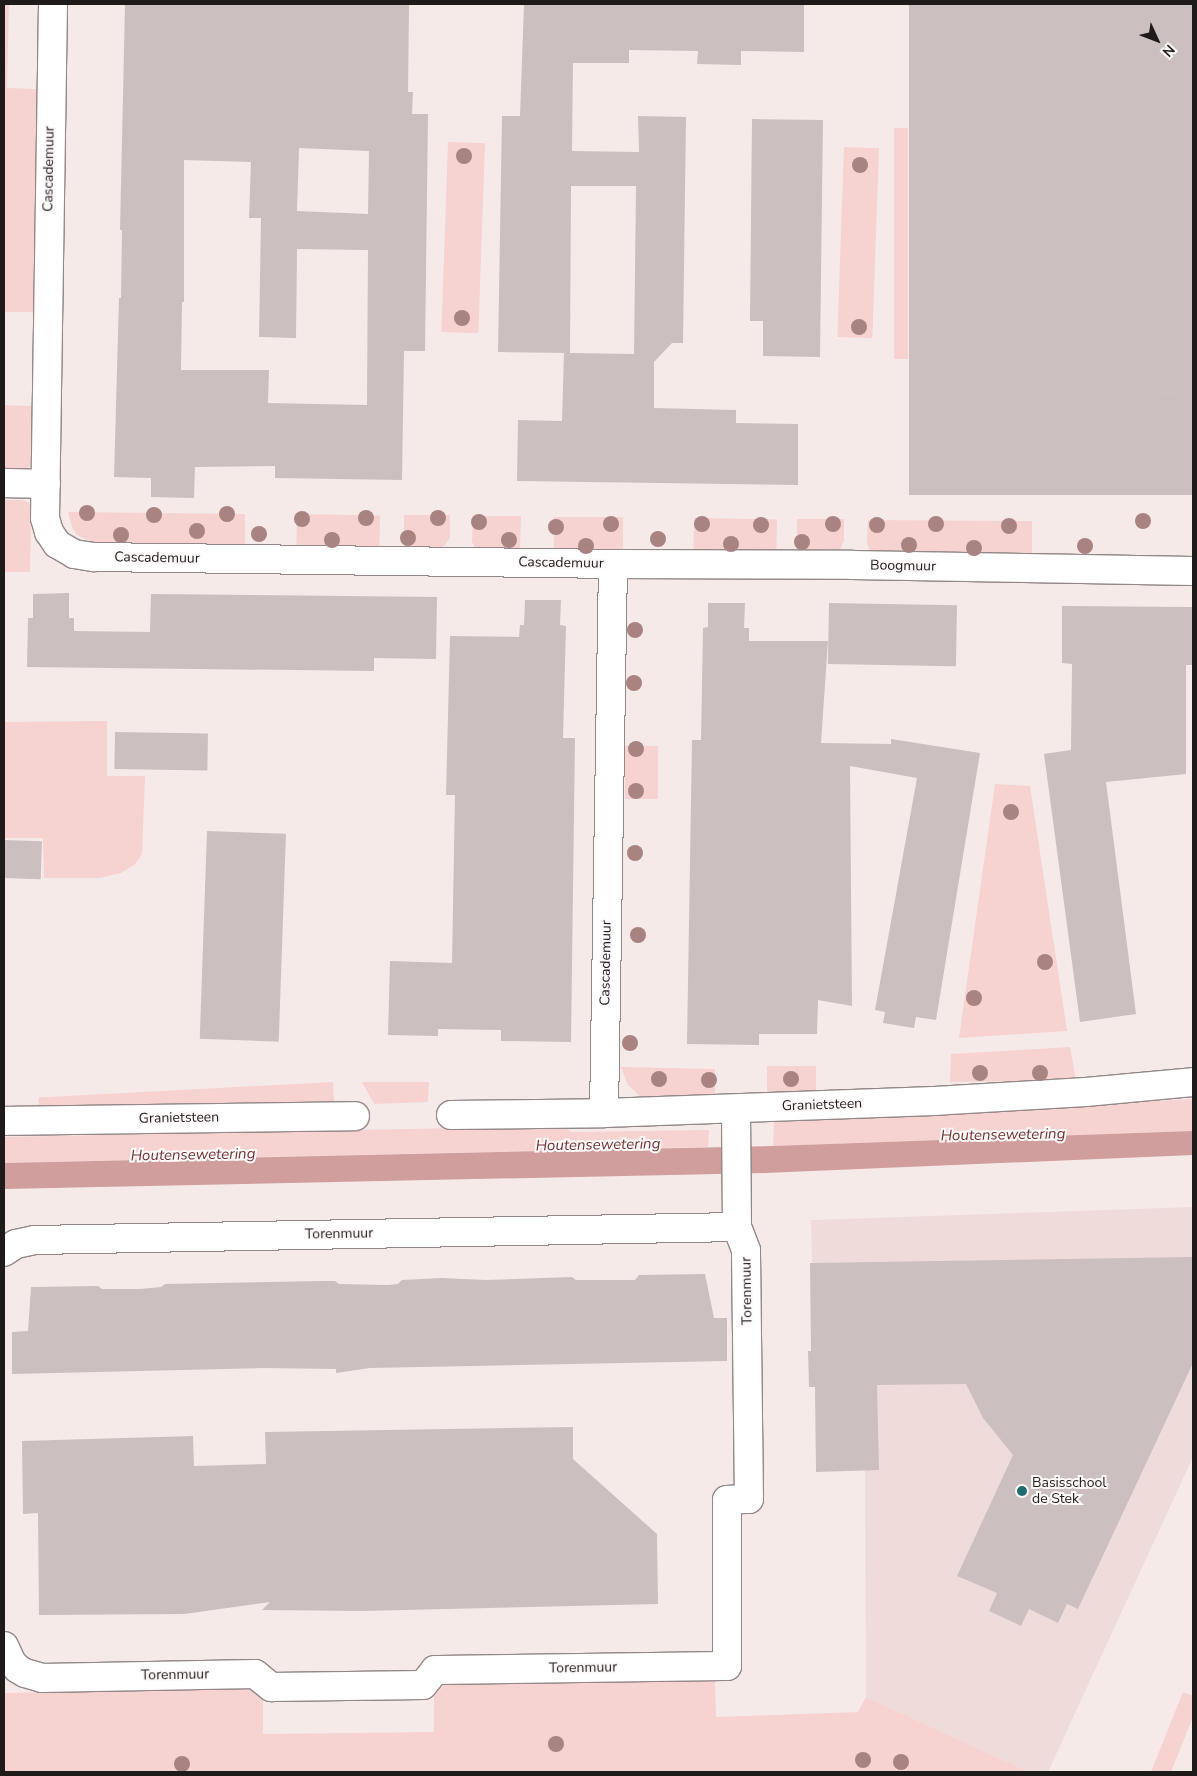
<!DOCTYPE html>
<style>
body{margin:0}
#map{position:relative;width:1197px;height:1776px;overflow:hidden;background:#f6eae9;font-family:"Nunito Sans",sans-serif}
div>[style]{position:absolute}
.built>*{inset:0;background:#f0dbdb}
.green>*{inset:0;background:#f6d2d1;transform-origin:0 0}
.water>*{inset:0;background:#cf9e9d}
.building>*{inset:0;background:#cbc0bf;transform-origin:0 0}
.minor-tunnel>*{height:28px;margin-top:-14px;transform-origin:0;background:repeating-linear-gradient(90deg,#cbc1c0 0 28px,transparent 0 42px)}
.roads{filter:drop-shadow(1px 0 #928887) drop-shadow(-1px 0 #928887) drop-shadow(0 1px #928887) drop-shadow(0 -1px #928887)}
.minor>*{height:28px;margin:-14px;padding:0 14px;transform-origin:14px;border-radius:14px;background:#fff}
.trees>*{width:16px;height:16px;margin:-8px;border-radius:50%;background:#a98282}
.dots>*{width:14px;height:14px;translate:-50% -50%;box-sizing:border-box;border:2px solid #fef9f9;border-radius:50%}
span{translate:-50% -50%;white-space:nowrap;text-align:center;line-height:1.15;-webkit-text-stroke:4px #fef9f9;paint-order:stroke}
.street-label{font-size:14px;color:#1f1b1a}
.poi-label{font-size:14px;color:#1f1b1a}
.left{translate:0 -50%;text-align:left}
.water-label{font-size:15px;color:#703234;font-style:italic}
.frame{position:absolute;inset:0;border:5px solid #1f1b1a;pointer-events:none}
.north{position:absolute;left:1132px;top:15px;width:50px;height:50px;-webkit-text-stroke:4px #fef9f9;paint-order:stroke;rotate:133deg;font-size:14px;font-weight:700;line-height:20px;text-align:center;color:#1f1b1a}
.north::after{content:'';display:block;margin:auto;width:18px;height:22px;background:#1f1b1a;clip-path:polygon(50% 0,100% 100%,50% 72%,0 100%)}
</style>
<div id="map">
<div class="built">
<i style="clip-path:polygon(1193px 1207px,1193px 1457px,1048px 1772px,1029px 1772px,866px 1697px,865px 1469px,812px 1267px,811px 1220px)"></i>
</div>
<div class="green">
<i style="clip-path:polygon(4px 4px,9px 4px,7px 88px,37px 89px,33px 312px,5px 312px,4px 382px)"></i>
<i style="left:894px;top:128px;width:14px;height:231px"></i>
<i style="left:448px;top:142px;width:37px;height:190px;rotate:2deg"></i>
<i style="left:844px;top:147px;width:35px;height:190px;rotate:2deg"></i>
<i style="clip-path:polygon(4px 405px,32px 406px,31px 462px,28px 469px,22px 472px,4px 471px)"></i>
<i style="clip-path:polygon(4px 500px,22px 500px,29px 503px,31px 508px,30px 572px,4px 572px)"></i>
<i style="clip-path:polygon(68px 512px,245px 514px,245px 548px,101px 546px,77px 535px,72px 527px)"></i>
<i style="left:297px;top:514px;width:83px;height:35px;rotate:1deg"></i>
<i style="clip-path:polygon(404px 515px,450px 515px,450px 538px,444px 546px,438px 549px,404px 549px)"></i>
<i style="clip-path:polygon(473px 516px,521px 516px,520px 552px,476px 549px,472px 542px)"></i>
<i style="left:554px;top:517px;width:69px;height:37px"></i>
<i style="left:694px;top:518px;width:83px;height:34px;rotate:1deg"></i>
<i style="clip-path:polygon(797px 519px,844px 519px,844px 540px,841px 548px,835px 553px,797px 552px)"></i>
<i style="clip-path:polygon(868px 520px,1032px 521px,1032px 557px,878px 556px,870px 551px,867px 544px)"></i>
<i style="clip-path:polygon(107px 721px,107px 776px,145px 776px,142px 854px,135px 864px,121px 873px,100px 878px,44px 878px,43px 838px,4px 838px,4px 722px)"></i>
<i style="left:625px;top:746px;width:33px;height:53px"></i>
<i style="clip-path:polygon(995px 784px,1030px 786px,1067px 1031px,959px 1038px)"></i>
<i style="clip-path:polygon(1070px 1047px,1076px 1080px,950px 1082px,951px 1054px)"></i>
<i style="left:816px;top:1066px;width:26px;height:49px;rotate:90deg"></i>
<i style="clip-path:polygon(621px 1067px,715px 1069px,715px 1099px,642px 1098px,628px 1085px)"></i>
<i style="left:333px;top:1082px;width:19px;height:295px;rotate:87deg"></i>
<i style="clip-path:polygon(362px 1082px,429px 1082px,428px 1102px,374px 1104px)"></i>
<i style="clip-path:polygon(1193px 1099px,1193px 1131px,773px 1146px,774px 1122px)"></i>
<i style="clip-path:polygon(563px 1126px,571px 1132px,709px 1130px,708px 1147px,4px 1163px,4px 1137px)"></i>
<i style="clip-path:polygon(715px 1681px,716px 1717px,858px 1712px,866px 1697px,1029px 1772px,4px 1772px,4px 1693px,250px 1688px,263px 1699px,263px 1734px,434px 1732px,434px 1697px,444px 1685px)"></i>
<i style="clip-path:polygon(1183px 1692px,1193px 1696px,1193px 1717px,1171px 1772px,1151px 1772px)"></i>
</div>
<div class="water">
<i style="clip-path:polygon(1193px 1131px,1193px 1155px,765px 1173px,4px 1189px,4px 1163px,773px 1146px)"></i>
</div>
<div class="building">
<i style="clip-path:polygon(evenodd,125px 4px,409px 4px,408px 92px,413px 92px,412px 114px,428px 114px,425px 351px,404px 351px,402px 480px,275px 478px,275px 466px,195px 467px,194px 498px,151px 497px,151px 478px,114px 477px,119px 298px,121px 298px,122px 230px,120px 230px,125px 4px,299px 148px,369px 151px,368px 214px,297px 211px,299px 148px,125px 4px,184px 160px,251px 162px,249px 218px,261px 218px,259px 337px,296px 338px,297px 249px,368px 250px,367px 405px,268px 403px,269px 370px,181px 370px,182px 302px,184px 302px,184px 160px)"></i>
<i style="clip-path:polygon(evenodd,524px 4px,804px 4px,804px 52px,741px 51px,741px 65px,697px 64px,698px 51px,629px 50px,629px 63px,573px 63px,572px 151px,639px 152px,638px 116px,686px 117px,683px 343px,672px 343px,654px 362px,654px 408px,736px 410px,736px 423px,798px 424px,798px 485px,517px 481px,518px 420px,562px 421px,564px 353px,570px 353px,498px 352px,502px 116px,520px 116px,524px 4px,571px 186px,636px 186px,634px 354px,570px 353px,571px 186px)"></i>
<i style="left:909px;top:4px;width:284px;height:491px"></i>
<i style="clip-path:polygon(752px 119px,823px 120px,820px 357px,763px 356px,763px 321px,750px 321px)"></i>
<i style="clip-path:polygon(69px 593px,69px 618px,74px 618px,74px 631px,150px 632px,151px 594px,437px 597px,436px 659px,374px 658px,374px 671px,27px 667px,28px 618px,33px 618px,33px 594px)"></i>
<i style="clip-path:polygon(525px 600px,561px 600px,560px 625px,566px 626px,563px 738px,575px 738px,571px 1042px,501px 1041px,501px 1030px,438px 1029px,438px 1036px,388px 1035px,390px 961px,452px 963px,455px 795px,446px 795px,450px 636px,519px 637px,520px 625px,524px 625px)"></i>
<i style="clip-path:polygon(708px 603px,745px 603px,744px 628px,749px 628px,749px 641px,828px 641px,821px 743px,891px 744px,891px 739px,980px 753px,936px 1020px,916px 1017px,914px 1028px,883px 1023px,885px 1012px,875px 1010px,917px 778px,850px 766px,852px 1006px,818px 1000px,817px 1034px,759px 1034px,759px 1045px,687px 1044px,692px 740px,701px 740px,703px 628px,708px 627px)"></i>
<i style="left:829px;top:603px;width:128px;height:61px;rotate:1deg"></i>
<i style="clip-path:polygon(1062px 606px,1193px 607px,1193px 665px,1186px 665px,1186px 774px,1106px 782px,1136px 1014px,1080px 1022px,1044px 754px,1071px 750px,1072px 664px,1062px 663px)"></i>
<i style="left:115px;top:732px;width:93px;height:37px;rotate:1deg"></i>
<i style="left:207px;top:831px;width:79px;height:208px;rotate:2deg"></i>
<i style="left:4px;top:840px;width:38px;height:38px;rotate:2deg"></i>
<i style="clip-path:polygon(1192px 1257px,1193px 1363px,1078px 1609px,1067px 1604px,1058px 1623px,1029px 1609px,1021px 1626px,989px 1611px,997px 1593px,957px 1576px,1013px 1455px,983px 1418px,966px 1384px,877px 1385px,879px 1470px,816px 1472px,815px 1387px,809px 1387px,808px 1351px,811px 1351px,810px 1263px)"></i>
<i style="clip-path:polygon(705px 1274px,714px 1318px,727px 1318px,727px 1361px,370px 1368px,336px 1373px,336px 1369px,263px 1368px,12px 1374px,12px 1332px,28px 1331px,31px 1287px,98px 1286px,102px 1289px,140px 1289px,161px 1287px,165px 1284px,322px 1281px,335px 1281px,339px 1284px,387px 1285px,398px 1284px,402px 1280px,442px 1278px,486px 1280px,572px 1277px,576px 1280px,635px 1280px,639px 1275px)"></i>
<i style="clip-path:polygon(573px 1427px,573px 1459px,657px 1534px,658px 1604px,362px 1611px,262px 1610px,270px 1602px,184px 1614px,39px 1615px,38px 1513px,23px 1514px,22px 1441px,193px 1436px,194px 1466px,266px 1464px,265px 1432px)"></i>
</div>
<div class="minor-tunnel">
<i style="left:1154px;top:382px;width:39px;rotate:1deg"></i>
</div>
<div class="roads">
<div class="minor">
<i style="left:53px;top:4px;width:514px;rotate:90.89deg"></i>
<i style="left:45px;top:518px;width:15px;rotate:74deg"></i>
<i style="left:49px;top:532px;width:14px;rotate:56deg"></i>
<i style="left:57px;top:544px;width:20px;rotate:30deg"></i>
<i style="left:74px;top:554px;width:20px;rotate:9deg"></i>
<i style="left:94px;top:557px;width:519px;rotate:0.77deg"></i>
<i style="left:613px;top:564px;width:549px;rotate:90.94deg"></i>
<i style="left:4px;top:483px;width:42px;rotate:1.4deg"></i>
<i style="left:613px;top:564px;width:239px;rotate:0.2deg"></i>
<i style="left:852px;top:565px;width:341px;rotate:1deg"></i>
<i style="left:451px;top:1115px;width:153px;rotate:-0.7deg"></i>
<i style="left:604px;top:1113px;width:330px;rotate:-2.1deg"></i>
<i style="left:934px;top:1101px;width:152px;rotate:-3.4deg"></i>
<i style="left:1086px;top:1092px;width:107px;rotate:-5.3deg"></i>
<i style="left:4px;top:1121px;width:351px;rotate:-0.8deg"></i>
<i style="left:4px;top:1252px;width:14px;rotate:-34deg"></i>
<i style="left:16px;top:1244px;width:19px;rotate:-12deg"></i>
<i style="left:35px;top:1240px;width:702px;rotate:-1.06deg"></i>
<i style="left:4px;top:1646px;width:19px;rotate:65deg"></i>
<i style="left:12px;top:1663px;width:8px;rotate:45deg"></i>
<i style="left:18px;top:1669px;width:8px;rotate:30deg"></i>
<i style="left:25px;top:1673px;width:18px;rotate:16deg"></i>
<i style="left:42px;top:1678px;width:213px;rotate:-1.1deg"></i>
<i style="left:255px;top:1674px;width:21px;rotate:39deg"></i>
<i style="left:271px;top:1687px;width:152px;rotate:-0.8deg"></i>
<i style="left:423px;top:1685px;width:19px;rotate:-51deg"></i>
<i style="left:435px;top:1670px;width:292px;rotate:-0.8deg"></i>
<i style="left:727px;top:1666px;width:166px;rotate:-90deg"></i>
<i style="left:727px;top:1500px;width:22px;rotate:-3deg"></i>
<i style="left:749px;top:1499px;width:249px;rotate:-90.7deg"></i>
<i style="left:746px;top:1250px;width:25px;rotate:-111deg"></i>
<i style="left:737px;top:1227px;width:118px;rotate:-90.5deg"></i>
</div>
</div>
<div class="trees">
<i style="left:464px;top:156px"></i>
<i style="left:860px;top:165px"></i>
<i style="left:462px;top:318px"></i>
<i style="left:859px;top:327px"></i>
<i style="left:87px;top:513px"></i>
<i style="left:227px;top:514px"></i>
<i style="left:154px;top:515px"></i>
<i style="left:366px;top:518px"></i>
<i style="left:438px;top:518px"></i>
<i style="left:302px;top:519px"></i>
<i style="left:1143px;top:521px"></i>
<i style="left:479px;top:522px"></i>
<i style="left:611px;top:524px"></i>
<i style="left:702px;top:524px"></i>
<i style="left:833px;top:524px"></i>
<i style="left:936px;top:524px"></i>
<i style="left:761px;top:525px"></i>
<i style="left:877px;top:525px"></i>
<i style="left:1009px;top:526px"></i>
<i style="left:556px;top:527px"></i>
<i style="left:197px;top:531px"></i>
<i style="left:259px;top:534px"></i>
<i style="left:121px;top:535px"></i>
<i style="left:408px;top:538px"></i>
<i style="left:658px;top:539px"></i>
<i style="left:332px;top:540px"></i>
<i style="left:509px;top:540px"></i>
<i style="left:802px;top:542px"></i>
<i style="left:731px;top:544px"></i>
<i style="left:909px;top:545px"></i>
<i style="left:586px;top:546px"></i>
<i style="left:1085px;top:546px"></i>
<i style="left:974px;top:548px"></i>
<i style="left:635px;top:630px"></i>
<i style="left:634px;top:683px"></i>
<i style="left:636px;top:749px"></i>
<i style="left:636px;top:791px"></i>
<i style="left:1011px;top:812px"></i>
<i style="left:635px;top:853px"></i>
<i style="left:638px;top:935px"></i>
<i style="left:1045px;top:962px"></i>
<i style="left:974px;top:998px"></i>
<i style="left:630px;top:1043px"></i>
<i style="left:980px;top:1073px"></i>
<i style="left:1040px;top:1073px"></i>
<i style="left:659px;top:1079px"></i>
<i style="left:791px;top:1079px"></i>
<i style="left:709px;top:1080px"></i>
<i style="left:556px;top:1744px"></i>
<i style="left:863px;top:1760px"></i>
<i style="left:901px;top:1762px"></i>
<i style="left:182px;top:1764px"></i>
</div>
<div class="dots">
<i style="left:1022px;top:1491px;background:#1f6b6f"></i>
</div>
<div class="street-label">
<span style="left:49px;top:169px;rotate:-89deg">Cascademuur</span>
<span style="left:157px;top:558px;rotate:1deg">Cascademuur</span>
<span style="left:561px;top:563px;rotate:1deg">Cascademuur</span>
<span style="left:903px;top:566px;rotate:1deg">Boogmuur</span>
<span style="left:606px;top:963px;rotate:-89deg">Cascademuur</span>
<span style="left:822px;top:1105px;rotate:-2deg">Granietsteen</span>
<span style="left:179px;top:1118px;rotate:-1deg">Granietsteen</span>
<span style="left:339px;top:1234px;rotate:-1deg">Torenmuur</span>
<span style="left:747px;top:1291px;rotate:-91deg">Torenmuur</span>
<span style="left:583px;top:1668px;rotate:-1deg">Torenmuur</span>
<span style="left:175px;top:1675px;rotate:-1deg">Torenmuur</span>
</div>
<div class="poi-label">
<span class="left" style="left:1032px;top:1491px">Basisschool<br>de Stek</span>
</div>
<div class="water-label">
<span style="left:1003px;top:1135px;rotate:-1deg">Houtensewetering</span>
<span style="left:598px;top:1145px;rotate:-1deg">Houtensewetering</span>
<span style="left:193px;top:1155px;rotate:-1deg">Houtensewetering</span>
</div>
<div class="frame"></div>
<div class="north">N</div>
</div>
